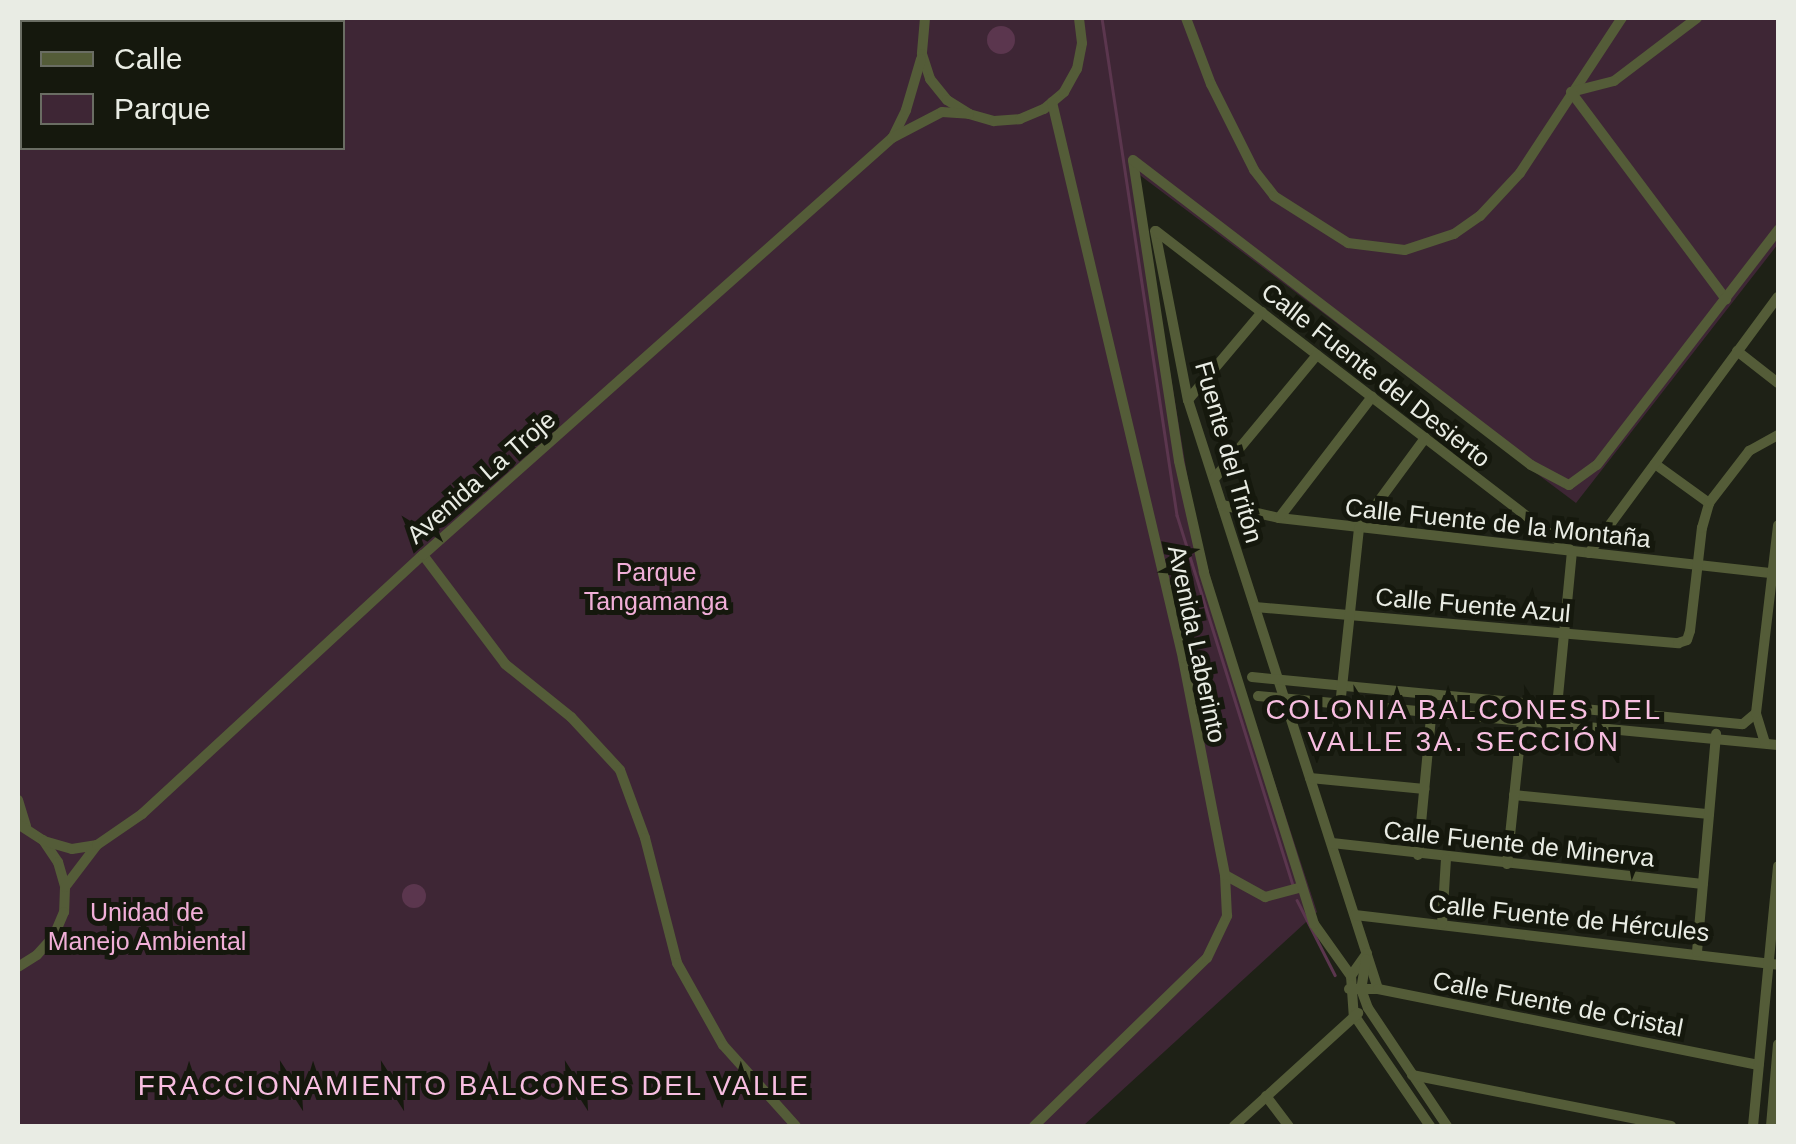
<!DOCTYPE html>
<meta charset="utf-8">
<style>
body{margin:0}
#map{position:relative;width:1796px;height:1144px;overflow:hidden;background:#1e2116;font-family:Helvetica,sans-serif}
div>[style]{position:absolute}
.green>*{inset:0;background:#3e2635}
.water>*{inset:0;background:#5b364e}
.round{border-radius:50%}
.stream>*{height:2.5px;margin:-1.25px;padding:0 1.25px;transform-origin:1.25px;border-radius:1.25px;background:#5b364e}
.minor>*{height:10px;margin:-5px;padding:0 5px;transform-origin:5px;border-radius:5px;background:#545c38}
span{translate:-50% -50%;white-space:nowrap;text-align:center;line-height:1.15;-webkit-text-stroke:10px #15180d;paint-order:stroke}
.street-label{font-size:25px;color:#e9ece4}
.park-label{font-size:25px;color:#f1afd8}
.neighbourhood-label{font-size:28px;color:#f8bee1;letter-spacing:2.5px}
.frame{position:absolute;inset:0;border:20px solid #e9ece4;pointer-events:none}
.legend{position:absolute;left:20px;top:20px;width:325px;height:130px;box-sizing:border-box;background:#15180d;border:2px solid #6a6d63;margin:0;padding:12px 18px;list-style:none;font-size:30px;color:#e9ece4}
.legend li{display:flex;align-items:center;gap:20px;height:50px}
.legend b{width:50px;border:2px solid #6a6d63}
</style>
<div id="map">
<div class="green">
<i style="clip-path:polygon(evenodd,18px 18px,1778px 18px,1778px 244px,1576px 503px,1137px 173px,1195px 522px,1226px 633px,1317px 912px,1083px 1126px,18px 1126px,18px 18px,22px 22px,342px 22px,342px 148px,22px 148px,22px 22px)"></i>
</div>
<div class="water">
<i class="round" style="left:987px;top:26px;width:28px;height:28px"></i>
<i class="round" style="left:402px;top:884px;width:24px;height:24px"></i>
</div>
<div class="stream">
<i style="left:1102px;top:18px;width:503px;rotate:81.42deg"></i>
<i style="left:1177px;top:515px;width:386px;rotate:72.6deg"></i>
<i style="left:1297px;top:900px;width:84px;rotate:63.1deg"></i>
</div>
<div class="minor">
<i style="left:925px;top:18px;width:36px;rotate:95deg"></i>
<i style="left:922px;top:54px;width:26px;rotate:72deg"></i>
<i style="left:930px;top:79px;width:27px;rotate:51deg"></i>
<i style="left:947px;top:100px;width:26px;rotate:32deg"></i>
<i style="left:969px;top:114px;width:26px;rotate:16deg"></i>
<i style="left:994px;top:121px;width:26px;rotate:-4deg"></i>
<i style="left:1020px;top:119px;width:26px;rotate:-23deg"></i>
<i style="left:1044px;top:109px;width:26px;rotate:-40deg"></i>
<i style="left:1064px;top:92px;width:26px;rotate:-61deg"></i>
<i style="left:1077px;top:69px;width:26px;rotate:-79deg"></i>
<i style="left:1082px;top:43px;width:25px;rotate:-97deg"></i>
<i style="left:1186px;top:18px;width:71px;rotate:69.3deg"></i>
<i style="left:1211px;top:84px;width:96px;rotate:63.4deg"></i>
<i style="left:1254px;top:170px;width:33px;rotate:52deg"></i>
<i style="left:1274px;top:196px;width:88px;rotate:32.4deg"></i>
<i style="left:1348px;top:243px;width:57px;rotate:7deg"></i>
<i style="left:1405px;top:250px;width:52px;rotate:-18.1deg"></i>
<i style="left:1454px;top:234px;width:32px;rotate:-35deg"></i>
<i style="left:1480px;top:216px;width:59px;rotate:-47.1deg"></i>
<i style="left:1520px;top:173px;width:186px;rotate:-56.7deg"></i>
<i style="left:1697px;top:18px;width:104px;rotate:142.8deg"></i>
<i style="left:1614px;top:81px;width:44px;rotate:165.7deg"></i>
<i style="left:1571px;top:92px;width:259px;rotate:53.2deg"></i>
<i style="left:893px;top:137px;width:30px;rotate:-64deg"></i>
<i style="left:906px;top:110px;width:53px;rotate:-73.6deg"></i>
<i style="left:1155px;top:231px;width:172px;rotate:79deg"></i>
<i style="left:1188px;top:400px;width:619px;rotate:72.12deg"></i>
<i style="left:1156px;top:231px;width:525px;rotate:37.57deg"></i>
<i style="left:1572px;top:551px;width:156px;rotate:95.5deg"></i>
<i style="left:1737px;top:351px;width:52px;rotate:38deg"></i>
<i style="left:1188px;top:400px;width:115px;rotate:-49.9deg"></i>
<i style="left:1655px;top:464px;width:67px;rotate:35.8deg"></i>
<i style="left:1214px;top:479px;width:161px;rotate:-50.3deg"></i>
<i style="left:1222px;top:505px;width:58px;rotate:12.8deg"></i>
<i style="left:1279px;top:518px;width:494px;rotate:6.4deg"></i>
<i style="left:1279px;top:518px;width:153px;rotate:-52.5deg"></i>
<i style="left:1589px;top:553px;width:318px;rotate:-53.6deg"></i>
<i style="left:423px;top:555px;width:136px;rotate:53deg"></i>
<i style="left:505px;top:664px;width:85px;rotate:38.8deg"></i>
<i style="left:571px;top:717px;width:72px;rotate:47.2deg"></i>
<i style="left:620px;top:770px;width:72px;rotate:69.8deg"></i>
<i style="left:645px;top:838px;width:129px;rotate:75.6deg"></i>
<i style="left:677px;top:963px;width:94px;rotate:60.7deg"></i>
<i style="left:723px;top:1045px;width:109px;rotate:48deg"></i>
<i style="left:1255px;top:607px;width:425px;rotate:4.9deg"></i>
<i style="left:1678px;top:643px;width:9px;rotate:-18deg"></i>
<i style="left:1687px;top:640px;width:9px;rotate:-72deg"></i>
<i style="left:1690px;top:631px;width:104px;rotate:-83.4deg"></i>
<i style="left:1702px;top:528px;width:26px;rotate:-74deg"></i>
<i style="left:1709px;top:503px;width:66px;rotate:-52.4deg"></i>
<i style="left:1749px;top:451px;width:33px;rotate:-29deg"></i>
<i style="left:1252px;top:677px;width:493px;rotate:5.5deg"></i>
<i style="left:1743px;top:724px;width:17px;rotate:-40deg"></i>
<i style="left:1258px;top:696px;width:522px;rotate:5.38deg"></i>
<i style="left:1340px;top:706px;width:179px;rotate:-83.9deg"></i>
<i style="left:1359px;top:528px;width:112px;rotate:-53.7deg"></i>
<i style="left:1765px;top:743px;width:31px;rotate:-107deg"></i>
<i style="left:1756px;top:713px;width:189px;rotate:-83.3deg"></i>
<i style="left:1310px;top:778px;width:115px;rotate:5.5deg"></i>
<i style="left:1514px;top:795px;width:196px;rotate:5.6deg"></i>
<i style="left:18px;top:800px;width:28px;rotate:73deg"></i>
<i style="left:18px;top:824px;width:30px;rotate:33deg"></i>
<i style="left:43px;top:840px;width:27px;rotate:56deg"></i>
<i style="left:58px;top:862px;width:26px;rotate:74deg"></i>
<i style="left:65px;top:887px;width:25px;rotate:92deg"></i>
<i style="left:64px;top:912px;width:26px;rotate:113deg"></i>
<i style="left:54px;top:936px;width:25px;rotate:132deg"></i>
<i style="left:37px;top:955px;width:22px;rotate:148deg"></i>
<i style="left:44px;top:841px;width:29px;rotate:16deg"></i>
<i style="left:72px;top:849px;width:24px;rotate:-9deg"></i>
<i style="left:1332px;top:843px;width:373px;rotate:6.3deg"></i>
<i style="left:1418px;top:855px;width:161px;rotate:-84.6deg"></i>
<i style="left:1507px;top:864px;width:162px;rotate:-84deg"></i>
<i style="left:1225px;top:875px;width:46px;rotate:28.8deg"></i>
<i style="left:1265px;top:897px;width:38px;rotate:-15deg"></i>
<i style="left:65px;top:887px;width:53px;rotate:-52.7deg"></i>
<i style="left:97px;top:845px;width:55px;rotate:-34.6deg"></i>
<i style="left:142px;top:814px;width:382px;rotate:-42.7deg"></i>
<i style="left:423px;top:555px;width:628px;rotate:-41.64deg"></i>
<i style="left:892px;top:138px;width:56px;rotate:-27.5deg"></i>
<i style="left:942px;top:112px;width:27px;rotate:4deg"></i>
<i style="left:1355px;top:915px;width:426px;rotate:6.7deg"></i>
<i style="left:1442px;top:924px;width:65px;rotate:-86.5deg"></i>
<i style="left:1697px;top:952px;width:219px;rotate:-85deg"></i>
<i style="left:1367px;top:953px;width:28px;rotate:125deg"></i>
<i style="left:1351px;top:976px;width:39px;rotate:86deg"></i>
<i style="left:1354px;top:1015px;width:135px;rotate:55.6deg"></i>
<i style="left:1366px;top:959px;width:30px;rotate:99deg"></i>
<i style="left:1361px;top:989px;width:20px;rotate:70deg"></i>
<i style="left:1368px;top:1008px;width:142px;rotate:56.2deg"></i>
<i style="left:1351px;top:976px;width:64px;rotate:-125.4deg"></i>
<i style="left:1314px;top:924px;width:369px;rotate:-107.4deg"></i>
<i style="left:1204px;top:572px;width:114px;rotate:-102.7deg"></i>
<i style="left:1179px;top:461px;width:304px;rotate:-98.7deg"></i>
<i style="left:1133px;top:160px;width:501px;rotate:37.46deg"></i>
<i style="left:1531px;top:465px;width:43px;rotate:27.8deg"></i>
<i style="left:1569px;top:485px;width:34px;rotate:-36deg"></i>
<i style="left:1597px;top:465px;width:297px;rotate:-52.4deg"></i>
<i style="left:1349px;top:989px;width:29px"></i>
<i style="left:1378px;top:989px;width:388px;rotate:11.3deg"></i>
<i style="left:1412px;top:1075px;width:264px;rotate:11.1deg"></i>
<i style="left:1266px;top:1096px;width:38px;rotate:53deg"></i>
<i style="left:1034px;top:1126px;width:241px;rotate:-44.2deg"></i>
<i style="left:1207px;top:958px;width:47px;rotate:-64.5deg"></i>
<i style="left:1227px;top:916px;width:41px;rotate:-92.8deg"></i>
<i style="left:1225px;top:875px;width:221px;rotate:-101deg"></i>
<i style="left:1183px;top:658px;width:571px;rotate:-103.26deg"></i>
<i style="left:1234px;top:1126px;width:168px;rotate:-42.3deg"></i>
<i style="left:1753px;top:1126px;width:261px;rotate:-84.5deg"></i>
<i style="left:1771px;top:1126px;width:82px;rotate:-85.1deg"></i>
</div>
<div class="street-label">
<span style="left:1376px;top:375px;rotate:38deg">Calle Fuente del Desierto</span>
<span style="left:1229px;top:452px;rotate:74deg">Fuente del Tritón</span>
<span style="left:481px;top:477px;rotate:-41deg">Avenida La Troje</span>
<span style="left:1498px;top:523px;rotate:6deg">Calle Fuente de la Montaña</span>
<span style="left:1473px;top:605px;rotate:5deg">Calle Fuente Azul</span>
<span style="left:1197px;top:644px;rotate:78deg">Avenida Laberinto</span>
<span style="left:1519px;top:844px;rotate:6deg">Calle Fuente de Minerva</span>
<span style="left:1569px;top:918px;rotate:6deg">Calle Fuente de Hércules</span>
<span style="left:1558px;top:1004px;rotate:11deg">Calle Fuente de Cristal</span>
</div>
<div class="park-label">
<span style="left:656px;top:587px">Parque<br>Tangamanga</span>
<span style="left:147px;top:927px">Unidad de<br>Manejo Ambiental</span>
</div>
<div class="neighbourhood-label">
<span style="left:1464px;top:726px">COLONIA BALCONES DEL<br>VALLE 3A. SECCIÓN</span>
<span style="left:474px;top:1086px">FRACCIONAMIENTO BALCONES DEL VALLE</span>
</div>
<div class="frame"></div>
<ul class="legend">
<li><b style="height:12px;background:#545c38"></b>Calle</li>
<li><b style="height:28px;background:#3e2635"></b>Parque</li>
</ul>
</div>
